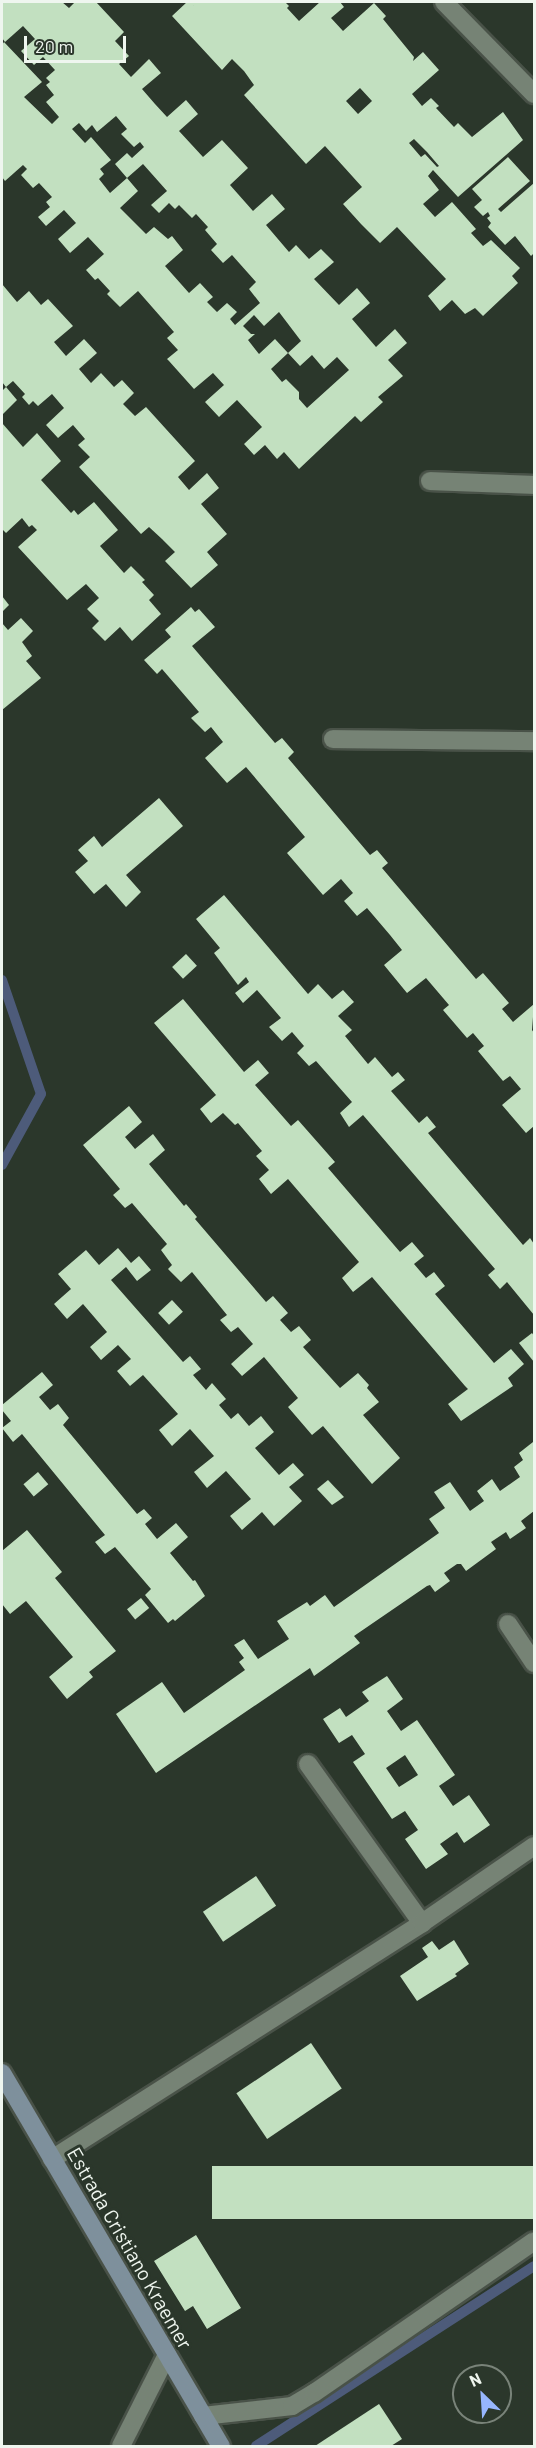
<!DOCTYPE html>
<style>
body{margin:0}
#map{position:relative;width:536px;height:2448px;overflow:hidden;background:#2b372b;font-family:Barlow,sans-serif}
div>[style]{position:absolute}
.stream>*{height:10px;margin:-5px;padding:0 5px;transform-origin:5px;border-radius:5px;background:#4d5b7a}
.building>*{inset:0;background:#c2e0c0;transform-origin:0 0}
.roads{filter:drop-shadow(2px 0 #495248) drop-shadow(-2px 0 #495248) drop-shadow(0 2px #495248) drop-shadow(0 -2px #495248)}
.lane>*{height:18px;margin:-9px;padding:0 9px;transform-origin:9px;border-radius:9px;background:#768375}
.street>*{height:18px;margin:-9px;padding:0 9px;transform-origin:9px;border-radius:9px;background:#768375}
.secondary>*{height:18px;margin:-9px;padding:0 9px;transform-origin:9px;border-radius:9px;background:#7e909c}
span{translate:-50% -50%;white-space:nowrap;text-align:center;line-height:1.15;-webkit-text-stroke:6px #2b372b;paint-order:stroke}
.street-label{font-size:20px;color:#eff6ef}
.frame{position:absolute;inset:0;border:3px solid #eff6ef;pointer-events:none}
.north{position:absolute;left:452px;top:2364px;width:60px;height:60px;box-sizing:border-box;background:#2b372b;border:2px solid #798379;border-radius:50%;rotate:335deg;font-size:16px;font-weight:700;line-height:24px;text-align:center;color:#eff6ef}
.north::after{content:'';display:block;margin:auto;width:21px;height:27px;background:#97b6fd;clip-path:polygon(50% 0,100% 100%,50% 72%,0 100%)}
.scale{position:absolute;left:24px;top:36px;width:102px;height:27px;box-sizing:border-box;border:3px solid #eff6ef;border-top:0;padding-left:8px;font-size:18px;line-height:21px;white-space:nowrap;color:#eff6ef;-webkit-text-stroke:4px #2b372b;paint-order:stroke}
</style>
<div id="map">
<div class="stream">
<i style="left:2px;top:980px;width:120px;rotate:71.1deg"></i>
<i style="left:41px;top:1094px;width:81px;rotate:118.8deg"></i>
<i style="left:256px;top:2446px;width:331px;rotate:-32.9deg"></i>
</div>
<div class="building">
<i style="clip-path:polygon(evenodd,2px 2px,62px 2px,69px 8px,75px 2px,96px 2px,124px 32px,115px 41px,129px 56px,119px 64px,131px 77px,149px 59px,161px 73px,142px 89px,155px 104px,167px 117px,186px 100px,198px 114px,179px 131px,203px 157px,222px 140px,248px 168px,230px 185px,253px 211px,272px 194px,285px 209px,266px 225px,289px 252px,296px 245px,309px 259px,321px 249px,334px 262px,314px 279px,339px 305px,357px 288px,370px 303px,352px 319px,376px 347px,395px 329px,407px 343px,388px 360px,403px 376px,378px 397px,383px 402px,361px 422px,355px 416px,299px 469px,284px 452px,277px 459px,265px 445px,254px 455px,244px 444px,262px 427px,237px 400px,219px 417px,205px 402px,224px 385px,213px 373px,194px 389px,169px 361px,167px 359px,178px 350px,167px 338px,174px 332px,138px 291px,120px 307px,107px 294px,110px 291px,98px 278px,95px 280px,86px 270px,104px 254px,88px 237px,70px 253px,58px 239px,76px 223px,64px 210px,46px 226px,38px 217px,50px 207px,46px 202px,52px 197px,39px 183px,33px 188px,21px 175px,27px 169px,23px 165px,5px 181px,2px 177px,2px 45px,4px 42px,42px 82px,24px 97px,52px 124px,59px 117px,46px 102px,54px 95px,46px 85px,50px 82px,46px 78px,55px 70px,43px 57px,34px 65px,21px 51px,35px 39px,23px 26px,5px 42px,2px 38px,2px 2px,116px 116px,127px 129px,121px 134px,134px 147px,140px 142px,144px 147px,132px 158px,127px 153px,115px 164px,127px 178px,143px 164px,167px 191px,151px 205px,159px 213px,169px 203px,175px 209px,179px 205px,192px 218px,196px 214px,208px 227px,205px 230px,217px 244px,211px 250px,223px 263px,232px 255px,256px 282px,249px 289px,260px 303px,235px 325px,230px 319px,237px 312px,227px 303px,217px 312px,207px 302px,213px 297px,200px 283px,189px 293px,165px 266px,183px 250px,172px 236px,168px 239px,154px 227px,146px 234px,120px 208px,138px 191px,127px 178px,110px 193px,99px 179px,104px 174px,100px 169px,111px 160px,91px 137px,85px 143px,72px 129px,79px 123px,86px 131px,92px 125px,97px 132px,116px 116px,2px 2px,279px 312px,301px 341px,288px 353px,275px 339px,259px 354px,248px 340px,255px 334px,251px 334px,243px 326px,254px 315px,264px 326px,279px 312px,2px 2px,288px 353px,300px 366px,312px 355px,324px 369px,337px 357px,349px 370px,307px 408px,299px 399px,299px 392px,286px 379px,282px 382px,271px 369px,288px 353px)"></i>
<i style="clip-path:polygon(evenodd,187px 2px,285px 2px,289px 6px,287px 8px,299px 21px,320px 2px,340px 2px,344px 7px,331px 18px,343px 31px,374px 3px,386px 16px,383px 19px,414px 57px,413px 61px,423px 52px,439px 70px,412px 94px,422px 106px,431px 98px,439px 106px,436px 108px,454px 127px,458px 123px,472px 137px,503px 112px,523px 140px,458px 197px,433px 170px,428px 176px,439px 190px,423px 204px,435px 217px,452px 202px,476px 229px,471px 233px,483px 246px,491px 240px,520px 268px,512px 276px,518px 283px,483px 316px,475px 308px,465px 314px,452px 300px,440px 311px,428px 296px,446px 279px,397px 227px,380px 243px,361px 224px,343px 204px,362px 187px,325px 146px,306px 164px,244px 95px,254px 85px,244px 71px,232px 59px,222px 70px,172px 16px,187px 2px,360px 88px,372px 101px,358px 114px,346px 101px,360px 88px,187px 2px,414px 139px,427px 152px,439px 166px,437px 167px,425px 154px,421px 157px,409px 143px,414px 139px)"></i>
<i style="clip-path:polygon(508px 157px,530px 181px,498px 209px,501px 212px,534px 183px,534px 253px,531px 256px,515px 236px,505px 245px,488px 227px,491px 223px,487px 218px,490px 216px,488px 212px,483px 216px,474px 207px,482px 200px,472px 189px)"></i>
<i style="clip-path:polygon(2px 284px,17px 302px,29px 291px,41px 305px,48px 299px,73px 326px,54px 342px,66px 356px,84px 339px,97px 353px,79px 369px,91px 383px,101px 373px,114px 387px,122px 380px,134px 393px,123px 404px,135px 416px,146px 407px,195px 461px,178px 477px,189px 490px,207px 473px,219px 488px,201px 504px,227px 534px,207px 552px,218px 565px,191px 588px,165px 561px,175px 552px,162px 539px,149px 527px,141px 534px,79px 467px,90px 457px,78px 445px,85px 439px,73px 425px,58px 438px,46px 425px,64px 408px,52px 394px,38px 406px,33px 401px,29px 405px,22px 397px,25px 394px,13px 381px,6px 387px,2px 382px)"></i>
<i style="clip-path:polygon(6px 387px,17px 400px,2px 415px,2px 391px)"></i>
<i style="clip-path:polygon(2px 423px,23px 447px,37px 433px,61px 461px,41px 480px,71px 513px,74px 510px,78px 515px,94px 502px,118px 530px,100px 546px,124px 573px,131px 566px,145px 580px,142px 582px,154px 595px,149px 600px,161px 614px,132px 641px,120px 627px,105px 641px,92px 628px,99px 621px,87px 609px,99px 598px,86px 584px,67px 600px,18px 547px,37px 530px,32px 525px,29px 527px,22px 518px,6px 533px,2px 529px)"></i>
<i style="clip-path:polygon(2px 596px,9px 605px,2px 612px)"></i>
<i style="clip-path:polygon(191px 607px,195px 612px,199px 609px,215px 627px,192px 646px,275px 743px,282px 738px,294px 752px,288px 758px,370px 855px,377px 850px,388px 863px,382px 868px,476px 979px,483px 973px,509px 1003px,502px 1009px,513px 1022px,534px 1004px,532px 1030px,534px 1033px,534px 1126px,526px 1133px,502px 1105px,521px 1089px,510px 1076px,503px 1081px,478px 1051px,484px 1046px,473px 1033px,467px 1038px,443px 1010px,449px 1005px,426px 978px,407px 993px,384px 965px,402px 950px,390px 935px,367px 908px,357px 916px,344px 901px,353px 893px,341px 879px,323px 895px,287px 853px,305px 837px,246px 767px,227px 783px,205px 758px,223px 742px,211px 727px,205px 732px,191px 718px,199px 712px,162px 669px,157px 674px,144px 660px,171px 637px,165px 630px)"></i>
<i style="clip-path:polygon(21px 618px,33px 631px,22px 642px,32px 656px,26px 661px,41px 678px,2px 710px,2px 623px,8px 630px)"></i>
<i style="clip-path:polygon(159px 798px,183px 826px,126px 875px,141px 892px,126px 907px,106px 884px,94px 894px,75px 872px,88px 861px,78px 850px,94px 836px,102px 847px)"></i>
<i style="clip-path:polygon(224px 895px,308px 994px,318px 984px,332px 999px,343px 990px,354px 1002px,338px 1016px,352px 1030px,345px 1036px,368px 1064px,375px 1057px,392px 1077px,398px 1072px,405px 1080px,391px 1091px,419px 1123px,427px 1116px,436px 1127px,428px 1133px,523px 1245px,530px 1238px,534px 1244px,534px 1315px,507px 1282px,500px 1289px,488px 1275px,495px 1269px,363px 1115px,349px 1127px,340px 1113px,352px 1102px,316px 1061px,309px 1066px,297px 1053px,304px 1046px,292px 1032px,282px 1041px,269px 1027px,281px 1018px,257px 990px,243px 1003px,235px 993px,249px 982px,246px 977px,238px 985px,214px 953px,220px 948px,196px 919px)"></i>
<i style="left:186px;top:954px;width:16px;height:19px;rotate:47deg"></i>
<i style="clip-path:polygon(183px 999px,244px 1072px,258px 1060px,269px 1073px,255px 1085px,291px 1126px,298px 1120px,335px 1162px,328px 1168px,400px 1252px,412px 1242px,424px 1256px,414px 1264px,426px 1278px,434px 1272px,445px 1286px,435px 1294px,494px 1363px,511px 1349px,524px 1364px,508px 1378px,513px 1386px,461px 1421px,448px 1404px,468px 1389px,465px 1386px,372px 1277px,353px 1292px,342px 1278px,359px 1262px,288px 1179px,271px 1194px,259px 1179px,269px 1170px,256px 1156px,262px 1151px,238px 1123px,235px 1125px,223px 1113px,211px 1123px,200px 1109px,216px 1095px,154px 1023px)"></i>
<i style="clip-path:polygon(129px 1106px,142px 1122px,125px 1137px,135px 1149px,153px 1134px,165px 1150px,149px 1164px,184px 1206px,186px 1204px,197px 1217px,195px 1219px,266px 1302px,273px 1296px,288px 1313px,280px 1320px,291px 1332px,299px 1326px,311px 1340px,303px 1347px,340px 1388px,358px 1373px,369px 1385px,367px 1388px,379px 1402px,363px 1415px,400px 1458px,372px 1484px,323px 1426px,312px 1435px,288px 1407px,298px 1398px,264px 1357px,242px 1376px,231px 1364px,253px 1344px,238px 1327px,231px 1332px,220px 1320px,227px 1315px,192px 1272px,181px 1282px,168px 1269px,172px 1265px,161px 1250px,167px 1244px,132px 1203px,125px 1208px,113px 1195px,120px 1189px,83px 1145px)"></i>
<i style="clip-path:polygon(118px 1248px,131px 1263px,139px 1256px,151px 1270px,137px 1281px,126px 1267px,111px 1280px,183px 1362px,190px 1356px,201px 1369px,193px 1375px,206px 1390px,212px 1383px,226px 1399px,219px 1405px,231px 1419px,238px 1413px,249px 1426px,261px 1416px,274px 1432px,255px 1448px,279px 1475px,293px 1463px,304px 1475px,289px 1487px,302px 1501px,274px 1526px,262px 1512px,242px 1530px,230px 1516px,251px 1499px,226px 1471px,207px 1488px,194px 1472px,214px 1456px,190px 1429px,172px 1446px,159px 1430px,178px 1414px,143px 1375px,130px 1386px,117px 1371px,131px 1359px,118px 1345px,101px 1360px,90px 1347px,107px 1332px,83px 1304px,67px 1319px,54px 1304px,71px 1289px,58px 1274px,86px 1250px,99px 1265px)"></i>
<i style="left:172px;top:1300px;width:16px;height:19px;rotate:47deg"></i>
<i style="clip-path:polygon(532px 1333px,534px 1336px,534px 1362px,519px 1343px)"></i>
<i style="clip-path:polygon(42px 1372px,53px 1385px,39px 1397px,50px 1410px,58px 1404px,69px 1418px,63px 1425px,137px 1514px,144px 1509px,152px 1518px,145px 1524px,157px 1539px,176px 1523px,188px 1537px,170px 1553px,193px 1581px,195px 1580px,205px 1596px,175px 1621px,173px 1619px,168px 1623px,145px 1595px,151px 1589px,115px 1547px,105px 1554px,95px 1542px,105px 1535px,22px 1434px,13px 1442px,2px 1428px,11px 1421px,2px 1410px,2px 1405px)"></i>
<i style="clip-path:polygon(533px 1442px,534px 1511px,521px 1521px,526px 1528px,510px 1539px,506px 1532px,491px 1542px,496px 1549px,466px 1571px,461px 1564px,457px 1564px,444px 1573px,450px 1581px,435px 1592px,430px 1585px,427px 1586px,354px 1636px,360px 1643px,314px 1676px,310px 1668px,156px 1773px,116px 1714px,162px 1682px,184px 1713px,245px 1670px,239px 1662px,244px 1658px,234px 1645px,244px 1639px,258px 1659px,289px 1639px,277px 1621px,307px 1602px,310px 1606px,325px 1595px,334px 1607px,439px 1533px,429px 1519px,445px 1508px,434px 1492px,450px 1482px,470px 1511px,484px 1501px,477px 1491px,492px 1479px,500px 1491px,520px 1477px,514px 1467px,523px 1460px,519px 1453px)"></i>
<i style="left:38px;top:1472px;width:16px;height:19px;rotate:50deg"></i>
<i style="clip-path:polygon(328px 1480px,344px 1497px,332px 1505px,317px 1489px)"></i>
<i style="clip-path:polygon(27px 1530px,62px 1572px,55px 1578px,116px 1651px,89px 1672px,93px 1677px,67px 1699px,49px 1677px,73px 1657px,26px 1601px,10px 1614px,2px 1604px,2px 1551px)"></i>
<i style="left:141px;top:1598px;width:13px;height:18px;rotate:51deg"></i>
<i style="clip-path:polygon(evenodd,387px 1676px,403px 1699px,387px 1711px,401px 1731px,417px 1720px,455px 1775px,439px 1786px,453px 1806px,469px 1795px,490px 1825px,464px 1843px,457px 1832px,440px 1844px,448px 1854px,426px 1869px,405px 1839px,418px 1830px,405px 1811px,392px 1819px,353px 1762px,365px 1754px,352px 1735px,339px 1743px,323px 1719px,340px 1708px,346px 1717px,369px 1701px,362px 1692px,387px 1676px,405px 1755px,418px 1775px,399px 1787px,386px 1768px,405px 1755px)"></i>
<i style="left:256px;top:1876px;width:36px;height:64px;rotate:56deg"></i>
<i style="clip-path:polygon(454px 1940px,469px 1964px,455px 1974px,457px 1976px,417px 2001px,400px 1976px,428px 1957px,422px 1948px,432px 1941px,439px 1950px)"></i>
<i style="left:311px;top:2043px;width:55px;height:90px;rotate:56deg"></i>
<i style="left:534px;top:2166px;width:53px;height:322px;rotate:90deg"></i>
<i style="clip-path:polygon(196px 2235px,241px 2308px,207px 2329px,193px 2306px,185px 2311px,154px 2261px)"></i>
<i style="clip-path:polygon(379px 2404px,402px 2439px,391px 2446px,315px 2446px)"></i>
</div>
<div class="roads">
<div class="lane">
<i style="left:203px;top:2416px;width:90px;rotate:-6.4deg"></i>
<i style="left:292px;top:2406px;width:26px;rotate:-31deg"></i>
<i style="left:314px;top:2393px;width:267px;rotate:-34.6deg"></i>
<i style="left:121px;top:2446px;width:102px;rotate:-63.2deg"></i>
</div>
<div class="street">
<i style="left:444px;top:2px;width:129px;rotate:45.6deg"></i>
<i style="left:430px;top:481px;width:104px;rotate:2.2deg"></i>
<i style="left:333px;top:739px;width:201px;rotate:0.6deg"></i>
<i style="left:508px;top:1624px;width:47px;rotate:56.3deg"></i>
<i style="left:308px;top:1764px;width:196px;rotate:54.4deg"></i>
<i style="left:52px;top:2159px;width:439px;rotate:-32.5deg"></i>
<i style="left:422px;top:1923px;width:136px;rotate:-34.5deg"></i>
</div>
<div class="secondary">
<i style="left:2px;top:2073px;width:433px;rotate:59.6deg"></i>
</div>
</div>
<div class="street-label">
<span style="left:130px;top:2248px;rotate:60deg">Estrada Cristiano Kraemer</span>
</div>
<div class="frame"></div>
<div class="north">N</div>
<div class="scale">20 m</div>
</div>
